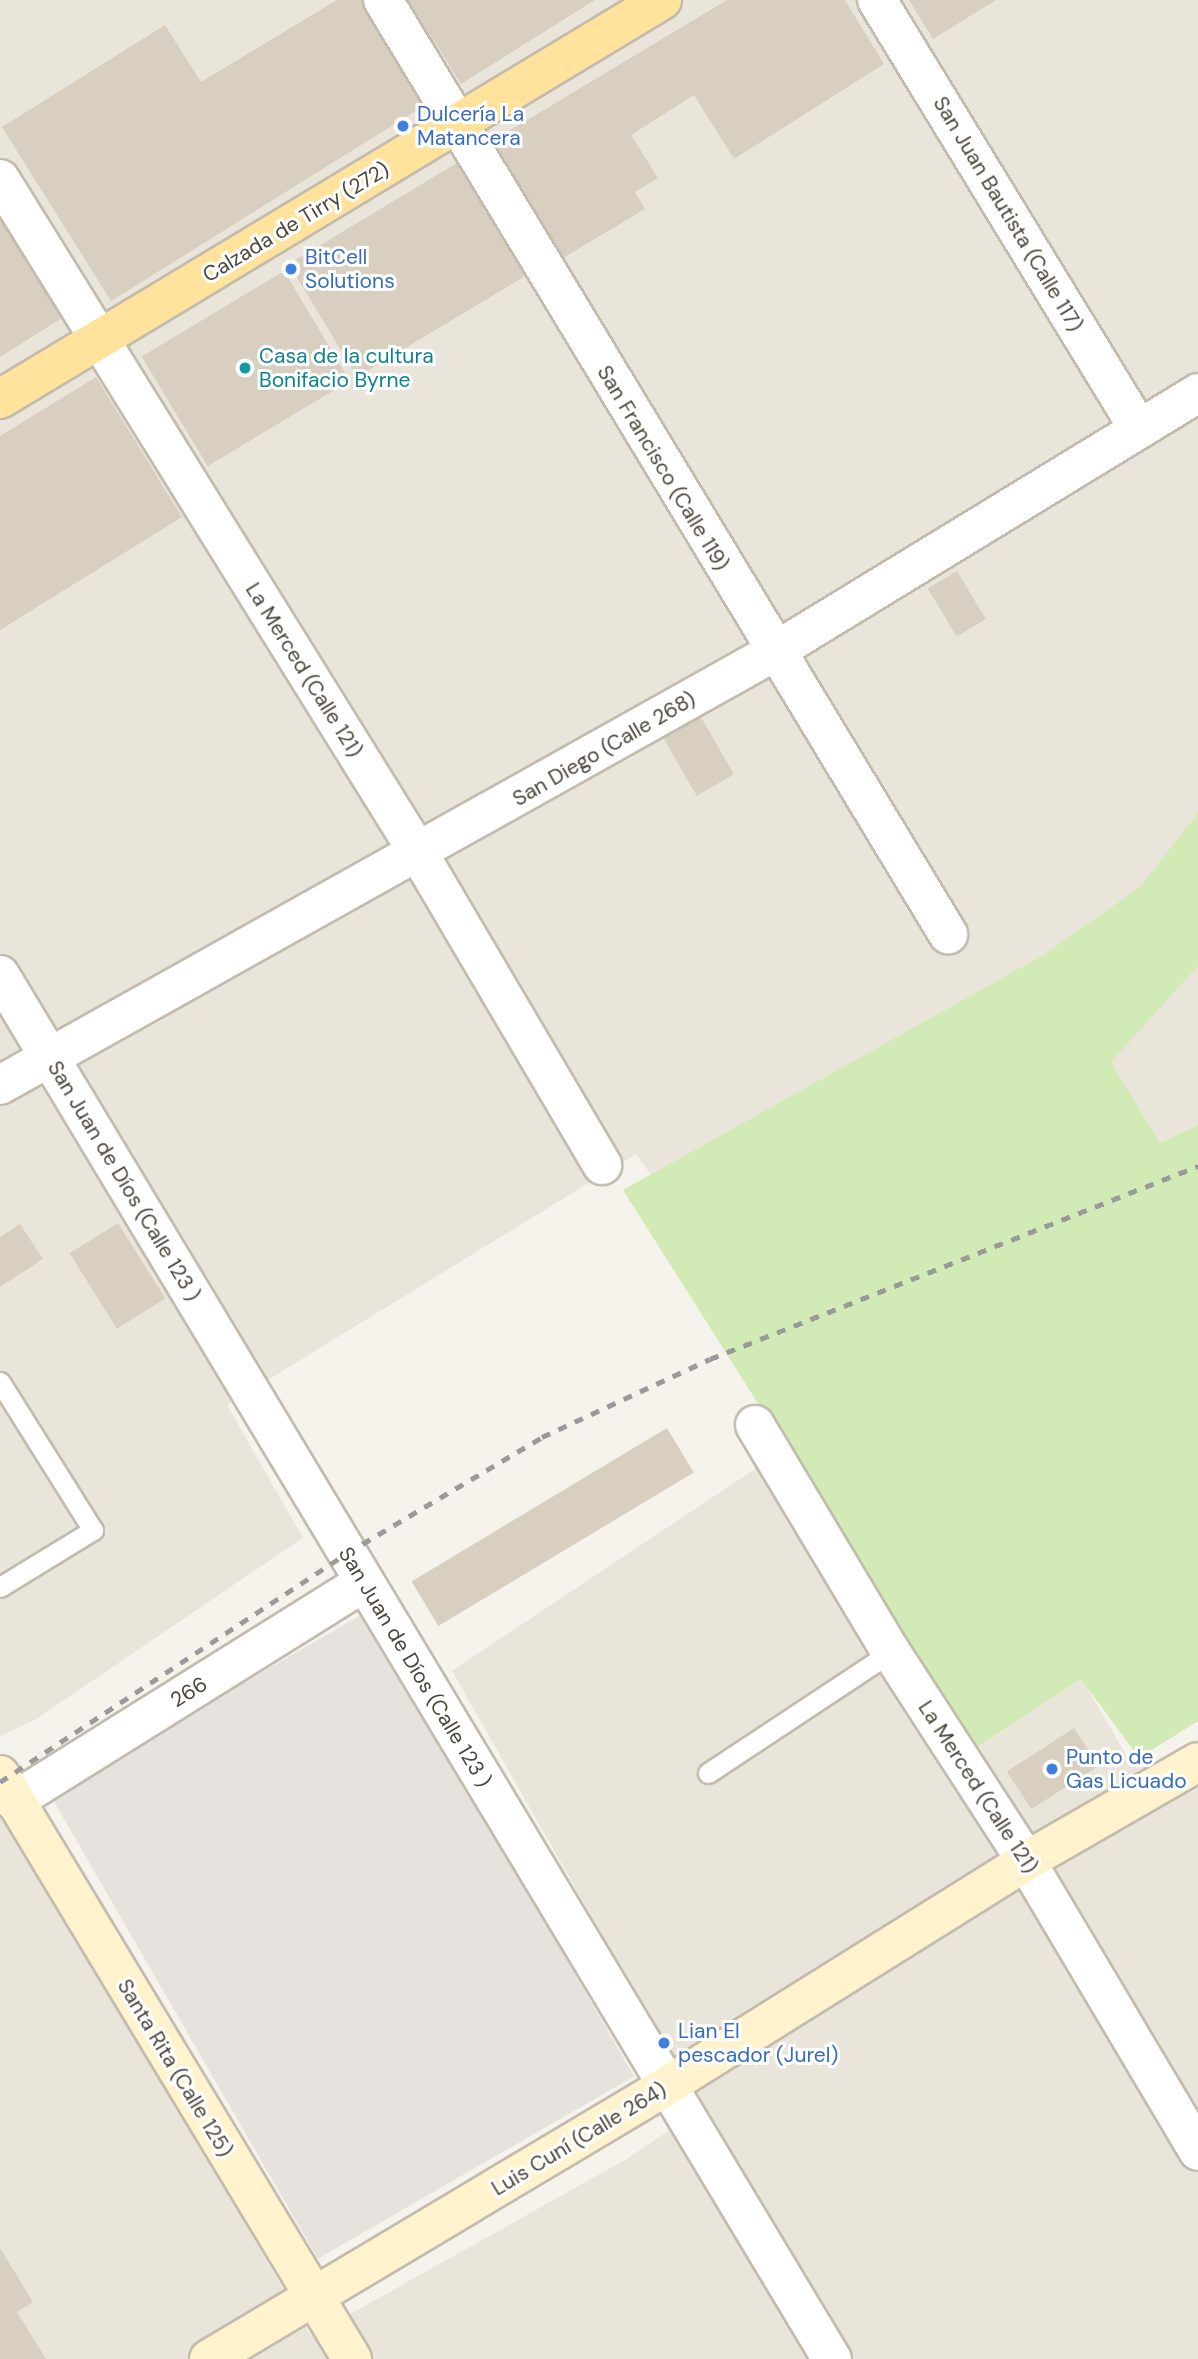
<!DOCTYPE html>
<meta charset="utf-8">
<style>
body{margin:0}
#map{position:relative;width:1198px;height:2359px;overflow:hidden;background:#f6f3ec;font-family:"DM Sans",sans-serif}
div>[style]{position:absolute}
.residential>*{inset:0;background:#eae5da}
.industrial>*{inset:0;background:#e6e2dd;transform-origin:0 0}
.green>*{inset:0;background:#d2eab5}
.building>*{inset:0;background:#d8cfc1;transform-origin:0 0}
.roads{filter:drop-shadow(2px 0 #c2bbae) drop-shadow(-2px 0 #c2bbae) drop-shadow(0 2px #c2bbae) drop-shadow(0 -2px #c2bbae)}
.lane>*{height:19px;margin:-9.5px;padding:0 9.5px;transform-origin:9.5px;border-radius:9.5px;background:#fff}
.street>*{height:38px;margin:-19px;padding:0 19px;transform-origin:19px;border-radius:19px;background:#fff}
.secondary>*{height:38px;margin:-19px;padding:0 19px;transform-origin:19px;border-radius:19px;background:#fff3cd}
.primary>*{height:38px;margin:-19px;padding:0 19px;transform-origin:19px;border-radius:19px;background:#ffe39c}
.rail>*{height:5px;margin-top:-2.5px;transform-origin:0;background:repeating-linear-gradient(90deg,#9a9a9a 0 9px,transparent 0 18px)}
.dots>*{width:19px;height:19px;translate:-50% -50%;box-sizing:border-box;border:4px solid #fff;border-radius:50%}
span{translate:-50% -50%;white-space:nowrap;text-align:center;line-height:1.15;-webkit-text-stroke:6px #fff;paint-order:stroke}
.shop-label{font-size:21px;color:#366cbe}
.left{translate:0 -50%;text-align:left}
.street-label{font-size:21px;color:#4b4439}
.culture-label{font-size:21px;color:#0d838f}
</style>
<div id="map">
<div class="residential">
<i style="clip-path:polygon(0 0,1198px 0,1198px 1125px,1160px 1143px,1045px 954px,651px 1175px,636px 1154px,227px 1405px,303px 1538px,33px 1721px,0 1736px)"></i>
<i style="clip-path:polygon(782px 1451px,969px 1746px,977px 1748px,1082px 1679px,1133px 1767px,1198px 1754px,1198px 2359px,0 2359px,0 1808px,311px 2336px,625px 2160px,701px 2109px,452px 1671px)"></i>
</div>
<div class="industrial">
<i style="left:366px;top:1612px;width:536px;height:365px;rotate:60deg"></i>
</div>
<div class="green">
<i style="clip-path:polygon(1198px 813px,1198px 966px,1111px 1062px,1160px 1143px,1198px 1125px,1198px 1721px,1139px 1758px,1081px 1679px,976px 1748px,623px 1190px,1045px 954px,1140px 887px)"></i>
</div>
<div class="building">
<i style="clip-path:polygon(337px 0,362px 0,427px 104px,111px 301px,2px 127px,165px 25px,201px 82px)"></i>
<i style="clip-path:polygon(408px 0,595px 0,461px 84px)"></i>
<i style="clip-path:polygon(727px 0,845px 0,884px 64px,734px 159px,694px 95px,631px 135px,658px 178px,635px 192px,645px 209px,563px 258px,492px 141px)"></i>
<i style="clip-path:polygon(909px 0,996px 0,933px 39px)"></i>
<i style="left:457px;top:163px;width:132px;height:196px;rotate:59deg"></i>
<i style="clip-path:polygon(0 207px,67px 315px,0 357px)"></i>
<i style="left:284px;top:271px;width:128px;height:166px;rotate:59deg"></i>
<i style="clip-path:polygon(96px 377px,182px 517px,0 630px,0 436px)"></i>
<i style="left:957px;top:571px;width:56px;height:34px;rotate:59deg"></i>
<i style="left:698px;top:712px;width:72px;height:43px;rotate:60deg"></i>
<i style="left:118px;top:1223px;width:89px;height:57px;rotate:58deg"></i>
<i style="clip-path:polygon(20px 1224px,43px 1259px,0 1287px,0 1237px)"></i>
<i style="left:667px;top:1428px;width:52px;height:298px;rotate:59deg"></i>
<i style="left:1074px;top:1728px;width:45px;height:80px;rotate:57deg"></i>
<i style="clip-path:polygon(0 2248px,33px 2302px,17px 2312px,46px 2359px,0 2359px)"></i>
</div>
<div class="roads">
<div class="lane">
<i style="left:0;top:1382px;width:175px;rotate:57.9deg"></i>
<i style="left:93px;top:1530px;width:109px;rotate:148.5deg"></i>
<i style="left:708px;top:1773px;width:219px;rotate:-33.5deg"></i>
</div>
<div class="street">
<i style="left:383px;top:0;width:1092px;rotate:58.83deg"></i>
<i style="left:877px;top:0;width:503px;rotate:58.59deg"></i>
<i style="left:0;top:179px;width:794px;rotate:58.17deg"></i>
<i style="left:419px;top:854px;width:361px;rotate:59.5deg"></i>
<i style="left:0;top:975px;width:1615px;rotate:58.99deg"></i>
<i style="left:0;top:1085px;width:887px;rotate:-29.22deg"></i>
<i style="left:774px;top:652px;width:497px;rotate:-31.4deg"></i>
<i style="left:755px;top:1425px;width:265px;rotate:59.1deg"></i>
<i style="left:891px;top:1652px;width:249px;rotate:57.1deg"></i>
<i style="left:1026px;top:1861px;width:337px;rotate:59.3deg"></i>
<i style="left:14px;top:1801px;width:413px;rotate:-32deg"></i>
</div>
<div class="secondary">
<i style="left:0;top:1775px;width:682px;rotate:58.92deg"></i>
<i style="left:209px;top:2359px;width:531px;rotate:-30.82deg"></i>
<i style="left:665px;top:2087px;width:426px;rotate:-32deg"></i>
<i style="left:1026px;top:1861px;width:198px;rotate:-29.9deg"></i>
</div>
<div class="primary">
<i style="left:0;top:399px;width:773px;rotate:-31.08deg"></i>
</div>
</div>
<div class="rail">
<i style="left:0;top:1782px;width:416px;rotate:-33.4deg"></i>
<i style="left:347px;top:1553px;width:227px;rotate:-30.7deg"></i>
<i style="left:542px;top:1437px;width:185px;rotate:-24.9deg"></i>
<i style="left:710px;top:1359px;width:525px;rotate:-21.58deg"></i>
</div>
<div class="dots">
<i style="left:403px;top:126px;background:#3f7fe0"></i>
<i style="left:291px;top:269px;background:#3f7fe0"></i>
<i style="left:245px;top:368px;background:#0f9aa8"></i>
<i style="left:1052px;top:1769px;background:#3f7fe0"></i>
<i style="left:664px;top:2043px;background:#3f7fe0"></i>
</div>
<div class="shop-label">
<span class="left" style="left:417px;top:126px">Dulcería La<br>Matancera</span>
<span class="left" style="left:305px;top:269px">BitCell<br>Solutions</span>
<span class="left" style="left:1066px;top:1769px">Punto de<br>Gas Licuado</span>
<span class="left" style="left:678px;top:2043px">Lian El<br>pescador (Jurel)</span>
</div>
<div class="street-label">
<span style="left:1008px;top:214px;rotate:59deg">San Juan Bautista (Calle 117)</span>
<span style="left:296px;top:222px;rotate:-31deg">Calzada de Tirry (272)</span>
<span style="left:663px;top:468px;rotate:59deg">San Francisco (Calle 119)</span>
<span style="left:304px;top:670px;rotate:58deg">La Merced (Calle 121)</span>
<span style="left:604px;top:749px;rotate:-30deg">San Diego (Calle 268)</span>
<span style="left:124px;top:1181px;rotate:59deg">San Juan de Díos (Calle 123 )</span>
<span style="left:415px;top:1667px;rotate:59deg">San Juan de Díos (Calle 123 )</span>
<span style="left:189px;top:1692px;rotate:-32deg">266</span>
<span style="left:978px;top:1787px;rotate:57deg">La Merced (Calle 121)</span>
<span style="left:175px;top:2068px;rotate:59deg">Santa Rita (Calle 125)</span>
<span style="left:579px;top:2139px;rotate:-31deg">Luis Cuní (Calle 264)</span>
</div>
<div class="culture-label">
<span class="left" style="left:259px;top:368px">Casa de la cultura<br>Bonifacio Byrne</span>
</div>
</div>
